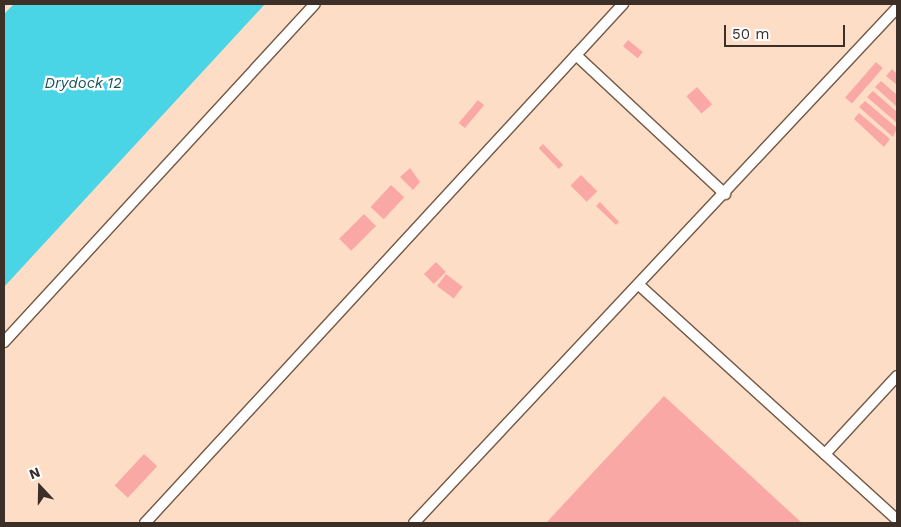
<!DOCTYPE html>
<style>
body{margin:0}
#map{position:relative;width:901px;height:527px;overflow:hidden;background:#feddc7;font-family:"Work Sans",sans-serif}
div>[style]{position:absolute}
.water>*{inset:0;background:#49d5e6}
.building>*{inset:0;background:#f9a8a6;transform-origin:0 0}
.roads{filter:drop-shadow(1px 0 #745845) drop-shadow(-1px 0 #745845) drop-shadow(0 1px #745845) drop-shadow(0 -1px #745845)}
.lane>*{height:10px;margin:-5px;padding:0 5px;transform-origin:5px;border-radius:5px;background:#fff}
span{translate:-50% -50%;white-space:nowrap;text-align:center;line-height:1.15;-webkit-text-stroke:4.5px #fff;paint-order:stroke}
.water-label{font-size:15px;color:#18535a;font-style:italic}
.frame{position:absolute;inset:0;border:5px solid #3c2f27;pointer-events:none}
.north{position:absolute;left:15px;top:462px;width:50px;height:50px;-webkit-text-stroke:4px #fff;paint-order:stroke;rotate:339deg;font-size:14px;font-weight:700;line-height:20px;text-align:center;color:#3c2f27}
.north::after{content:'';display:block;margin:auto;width:18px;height:22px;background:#3c2f27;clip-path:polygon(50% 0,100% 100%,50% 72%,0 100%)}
.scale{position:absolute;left:724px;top:25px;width:121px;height:22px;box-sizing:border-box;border:2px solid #3c2f27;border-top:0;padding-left:6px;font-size:15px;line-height:18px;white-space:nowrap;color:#3c2f27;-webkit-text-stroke:4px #fff;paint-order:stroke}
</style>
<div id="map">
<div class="water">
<i style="clip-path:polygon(14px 4px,265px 4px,4px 287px,4px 14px)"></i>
</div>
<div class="building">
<i style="left:628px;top:40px;width:19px;height:8px;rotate:39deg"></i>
<i style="left:876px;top:62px;width:9px;height:47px;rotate:41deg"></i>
<i style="clip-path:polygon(892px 69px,897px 74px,897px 85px,886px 76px)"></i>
<i style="clip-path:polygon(881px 81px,897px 95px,897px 107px,875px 87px)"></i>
<i style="left:697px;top:87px;width:23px;height:14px;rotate:49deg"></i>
<i style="clip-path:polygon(873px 91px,897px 112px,897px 123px,867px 97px)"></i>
<i style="left:478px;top:100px;width:8px;height:30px;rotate:40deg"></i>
<i style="clip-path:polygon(865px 101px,897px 128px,893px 137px,859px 107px)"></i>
<i style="clip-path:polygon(859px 113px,890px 139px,884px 147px,854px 119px)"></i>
<i style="left:543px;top:144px;width:29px;height:6px;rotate:46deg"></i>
<i style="clip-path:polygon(410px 168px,420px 182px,413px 190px,400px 177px)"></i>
<i style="left:581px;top:175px;width:23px;height:15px;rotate:45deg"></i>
<i style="left:391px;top:185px;width:18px;height:30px;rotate:43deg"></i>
<i style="clip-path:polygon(600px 202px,619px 222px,616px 225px,596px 206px)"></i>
<i style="left:364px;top:214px;width:17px;height:35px;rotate:45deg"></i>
<i style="left:436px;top:262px;width:14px;height:17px;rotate:45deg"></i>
<i style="left:446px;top:274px;width:21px;height:15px;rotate:37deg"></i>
<i style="clip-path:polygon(664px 396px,802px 523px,546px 523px)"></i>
<i style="left:144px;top:454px;width:18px;height:43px;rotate:43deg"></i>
</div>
<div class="roads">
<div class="lane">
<i style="left:576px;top:55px;width:204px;rotate:43deg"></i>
<i style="left:639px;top:285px;width:349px;rotate:42.3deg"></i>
<i style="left:4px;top:342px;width:459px;rotate:-47.4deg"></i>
<i style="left:825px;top:454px;width:106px;rotate:-47.3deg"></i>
<i style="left:145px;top:523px;width:706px;rotate:-47.35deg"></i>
<i style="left:414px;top:523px;width:706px;rotate:-46.84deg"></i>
</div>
</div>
<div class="water-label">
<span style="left:83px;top:84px">Drydock 12</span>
</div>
<div class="frame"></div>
<div class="north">N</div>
<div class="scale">50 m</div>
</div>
